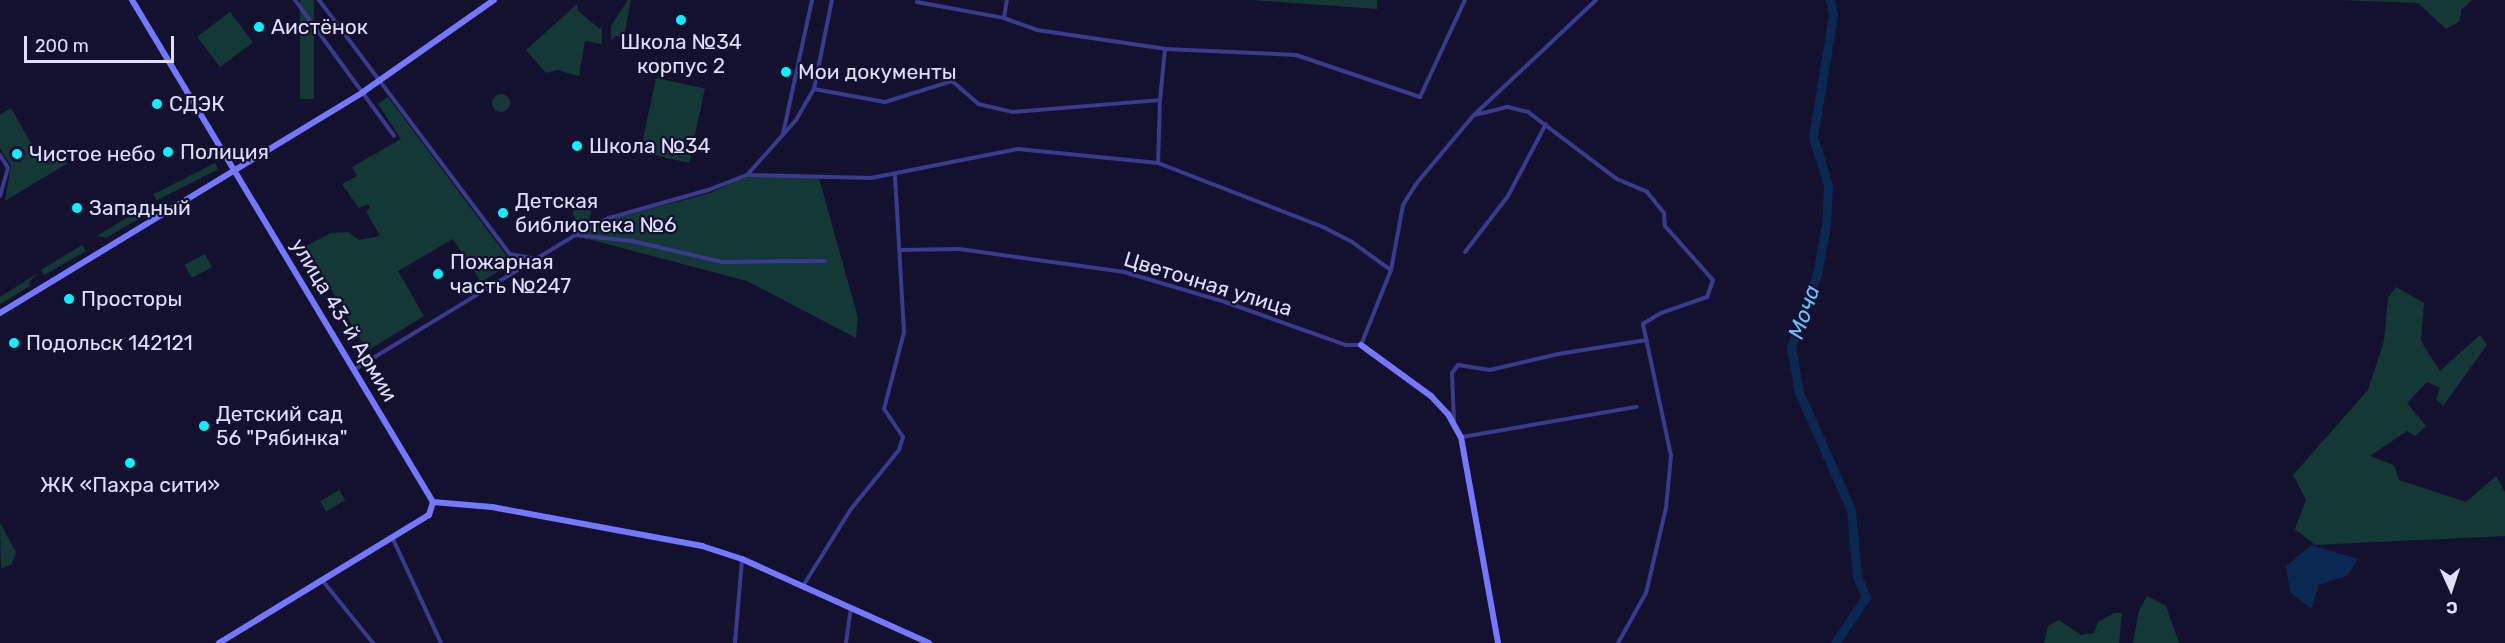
<!DOCTYPE html>
<meta charset="utf-8">
<style>
body{margin:0}
#map{position:relative;width:2505px;height:643px;overflow:hidden;background:#14112e;font-family:Rubik,sans-serif}
div>[style]{position:absolute}
.green>*{inset:0;background:#133835;transform-origin:0 0}
.round{border-radius:50%}
.water>*{inset:0;background:#0b2853}
.river>*{height:9px;margin:-4.5px;padding:0 4.5px;transform-origin:4.5px;border-radius:4.5px;background:#0b2853}
.street>*{height:4px;margin:-2px;padding:0 2px;transform-origin:2px;border-radius:2px;background:#3a3a8f}
.secondary>*{height:6px;margin:-3px;padding:0 3px;transform-origin:3px;border-radius:3px;background:#7477ff}
.dots>*{width:16px;height:16px;translate:-50% -50%;box-sizing:border-box;border:3px solid #14112e;border-radius:50%}
span{translate:-50% -50%;white-space:nowrap;text-align:center;line-height:1.15;-webkit-text-stroke:4.5px #14112e;paint-order:stroke}
.poi-label{font-size:21px;color:#e0ddff}
.left{translate:0 -50%;text-align:left}
.street-label{font-size:21px;color:#e0ddff}
.water-label{font-size:22px;color:#6bc1ff;font-style:italic}
.north{position:absolute;left:2421px;top:559px;width:60px;height:60px;-webkit-text-stroke:4px #14112e;paint-order:stroke;rotate:177deg;font-size:16px;font-weight:700;line-height:24px;text-align:center;color:#e0ddff}
.north::after{content:'';display:block;margin:auto;width:21px;height:27px;background:#e0ddff;clip-path:polygon(50% 0,100% 100%,50% 72%,0 100%)}
.scale{position:absolute;left:24px;top:36px;width:150px;height:27px;box-sizing:border-box;border:3px solid #e0ddff;border-top:0;padding-left:8px;font-size:18px;line-height:21px;white-space:nowrap;color:#e0ddff;-webkit-text-stroke:4px #14112e;paint-order:stroke}
</style>
<div id="map">
<div class="green">
<i style="left:300px;top:0;width:14px;height:99px"></i>
<i style="clip-path:polygon(628px 0,631px 0,624px 38px,615px 36px,611px 41px,611px 26px)"></i>
<i style="clip-path:polygon(1252px 0,1377px 0,1377px 9px)"></i>
<i style="clip-path:polygon(2337px 0,2472px 0,2461px 10px,2460px 21px,2446px 29px,2418px 3px)"></i>
<i style="clip-path:polygon(577px 4px,578px 11px,600px 29px,602px 26px,602px 44px,585px 41px,579px 76px,557px 70px,546px 73px,526px 50px)"></i>
<i style="left:230px;top:12px;width:38px;height:41px;rotate:53deg"></i>
<i style="left:656px;top:78px;width:50px;height:76px;rotate:12deg"></i>
<i class="round" style="left:492px;top:94px;width:18px;height:18px"></i>
<i style="clip-path:polygon(388px 97px,512px 263px,481px 282px,453px 239px,398px 271px,424px 316px,367px 351px,306px 246px,331px 233px,348px 232px,359px 240px,380px 236px,366px 211px,370px 208px,368px 204px,359px 208px,342px 184px,357px 176px,352px 167px,401px 139px,378px 104px)"></i>
<i style="clip-path:polygon(11px 108px,37px 153px,68px 163px,5px 201px,11px 166px,0 148px,0 115px)"></i>
<i style="left:215px;top:163px;width:7px;height:69px;rotate:63deg"></i>
<i style="clip-path:polygon(747px 176px,819px 178px,858px 318px,856px 338px,747px 281px,584px 238px,584px 231px,608px 220px,710px 193px)"></i>
<i style="clip-path:polygon(151px 203px,155px 209px,106px 238px,97px 236px)"></i>
<i class="round" style="left:573px;top:204px;width:18px;height:18px"></i>
<i style="clip-path:polygon(82px 245px,86px 251px,44px 275px,41px 270px)"></i>
<i style="left:205px;top:254px;width:15px;height:23px;rotate:62deg"></i>
<i style="clip-path:polygon(38px 273px,29px 282px,30px 286px,0 304px,0 297px)"></i>
<i style="clip-path:polygon(2396px 287px,2424px 303px,2421px 341px,2440px 371px,2480px 335px,2487px 345px,2443px 406px,2436px 399px,2440px 388px,2427px 382px,2407px 403px,2426px 426px,2415px 436px,2407px 431px,2370px 456px,2394px 465px,2399px 480px,2466px 502px,2496px 476px,2505px 492px,2505px 536px,2315px 545px,2295px 529px,2306px 500px,2293px 475px,2368px 390px,2384px 341px,2388px 298px)"></i>
<i style="left:339px;top:490px;width:12px;height:22px;rotate:59deg"></i>
<i style="clip-path:polygon(0 523px,16px 552px,12px 564px,1px 569px)"></i>
<i style="clip-path:polygon(2147px 596px,2166px 606px,2179px 643px,2133px 643px,2139px 611px)"></i>
<i style="clip-path:polygon(2114px 613px,2122px 613px,2119px 643px,2044px 643px,2048px 626px,2059px 620px,2081px 635px,2094px 633px,2098px 622px)"></i>
</div>
<div class="water">
<i style="clip-path:polygon(2311px 545px,2358px 559px,2348px 575px,2319px 585px,2311px 609px,2290px 592px,2286px 566px)"></i>
</div>
<div class="river">
<i style="left:1830px;top:0;width:15px;rotate:79deg"></i>
<i style="left:1833px;top:15px;width:124px;rotate:99.3deg"></i>
<i style="left:1813px;top:137px;width:50px;rotate:72.6deg"></i>
<i style="left:1828px;top:185px;width:40px;rotate:92.9deg"></i>
<i style="left:1826px;top:225px;width:50px;rotate:100.4deg"></i>
<i style="left:1817px;top:274px;width:77px;rotate:109.6deg"></i>
<i style="left:1791px;top:347px;width:46px;rotate:79.9deg"></i>
<i style="left:1799px;top:392px;width:129px;rotate:66.2deg"></i>
<i style="left:1851px;top:510px;width:66px;rotate:84.8deg"></i>
<i style="left:1857px;top:576px;width:23px;rotate:67deg"></i>
<i style="left:1866px;top:597px;width:55px;rotate:124deg"></i>
</div>
<div class="street">
<i style="left:295px;top:0;width:168px;rotate:53.9deg"></i>
<i style="left:319px;top:0;width:335px;rotate:53.1deg"></i>
<i style="left:917px;top:2px;width:88px;rotate:10.4deg"></i>
<i style="left:1004px;top:18px;width:35px;rotate:20deg"></i>
<i style="left:1037px;top:30px;width:129px;rotate:8.4deg"></i>
<i style="left:1004px;top:18px;width:18px;rotate:-81deg"></i>
<i style="left:814px;top:89px;width:72px;rotate:10.4deg"></i>
<i style="left:885px;top:102px;width:70px;rotate:-17.4deg"></i>
<i style="left:952px;top:81px;width:35px;rotate:41deg"></i>
<i style="left:978px;top:104px;width:35px;rotate:13deg"></i>
<i style="left:1012px;top:112px;width:148px;rotate:-4.6deg"></i>
<i style="left:1160px;top:100px;width:63px;rotate:91.8deg"></i>
<i style="left:1160px;top:100px;width:51px;rotate:-84.4deg"></i>
<i style="left:1165px;top:49px;width:131px;rotate:2.6deg"></i>
<i style="left:1296px;top:55px;width:131px;rotate:18.7deg"></i>
<i style="left:1420px;top:97px;width:107px;rotate:-65.1deg"></i>
<i style="left:1475px;top:115px;width:34px;rotate:-14deg"></i>
<i style="left:1508px;top:107px;width:21px;rotate:14deg"></i>
<i style="left:1528px;top:112px;width:111px;rotate:37deg"></i>
<i style="left:1617px;top:179px;width:33px;rotate:23deg"></i>
<i style="left:1647px;top:192px;width:27px;rotate:51deg"></i>
<i style="left:1664px;top:213px;width:13px;rotate:86deg"></i>
<i style="left:1665px;top:226px;width:72px;rotate:48.4deg"></i>
<i style="left:1713px;top:280px;width:18px;rotate:109deg"></i>
<i style="left:1707px;top:297px;width:49px;rotate:160.8deg"></i>
<i style="left:1661px;top:313px;width:21px;rotate:149deg"></i>
<i style="left:1643px;top:324px;width:135px;rotate:78deg"></i>
<i style="left:1671px;top:456px;width:52px;rotate:95.5deg"></i>
<i style="left:1666px;top:508px;width:87px;rotate:103.2deg"></i>
<i style="left:1646px;top:593px;width:57px;rotate:119.2deg"></i>
<i style="left:783px;top:134px;width:137px;rotate:-77.8deg"></i>
<i style="left:0;top:155px;width:15px;rotate:58deg"></i>
<i style="left:8px;top:168px;width:29px;rotate:106deg"></i>
<i style="left:747px;top:175px;width:124px;rotate:1.4deg"></i>
<i style="left:871px;top:178px;width:150px;rotate:-11.2deg"></i>
<i style="left:1018px;top:149px;width:141px;rotate:5.7deg"></i>
<i style="left:1158px;top:163px;width:177px;rotate:21.2deg"></i>
<i style="left:1323px;top:227px;width:33px;rotate:27deg"></i>
<i style="left:1352px;top:242px;width:48px;rotate:35.7deg"></i>
<i style="left:575px;top:235px;width:57px;rotate:6deg"></i>
<i style="left:632px;top:241px;width:92px;rotate:13.1deg"></i>
<i style="left:722px;top:262px;width:103px;rotate:-0.6deg"></i>
<i style="left:901px;top:250px;width:58px;rotate:-1deg"></i>
<i style="left:959px;top:249px;width:167px;rotate:7.9deg"></i>
<i style="left:1124px;top:272px;width:105px;rotate:16.5deg"></i>
<i style="left:1225px;top:302px;width:128px;rotate:19.6deg"></i>
<i style="left:1346px;top:345px;width:15px"></i>
<i style="left:1361px;top:345px;width:81px;rotate:-68.2deg"></i>
<i style="left:1391px;top:270px;width:66px;rotate:-79.5deg"></i>
<i style="left:1403px;top:205px;width:25px;rotate:-58deg"></i>
<i style="left:1416px;top:184px;width:90px;rotate:-50deg"></i>
<i style="left:1474px;top:115px;width:168px;rotate:-43.3deg"></i>
<i style="left:1465px;top:252px;width:71px;rotate:-52.5deg"></i>
<i style="left:1508px;top:196px;width:81px;rotate:-62.2deg"></i>
<i style="left:510px;top:254px;width:25px;rotate:11deg"></i>
<i style="left:355px;top:369px;width:258px;rotate:-31.3deg"></i>
<i style="left:575px;top:235px;width:38px;rotate:-27deg"></i>
<i style="left:609px;top:218px;width:103px;rotate:-15.8deg"></i>
<i style="left:708px;top:190px;width:42px;rotate:-21deg"></i>
<i style="left:747px;top:175px;width:74px;rotate:-48.3deg"></i>
<i style="left:796px;top:120px;width:36px;rotate:-60deg"></i>
<i style="left:814px;top:89px;width:91px;rotate:-78.6deg"></i>
<i style="left:1454px;top:421px;width:48px;rotate:-92.4deg"></i>
<i style="left:1452px;top:373px;width:10px;rotate:-53deg"></i>
<i style="left:1458px;top:365px;width:32px;rotate:9deg"></i>
<i style="left:1490px;top:370px;width:70px;rotate:-13.2deg"></i>
<i style="left:1558px;top:354px;width:90px;rotate:-8.9deg"></i>
<i style="left:1462px;top:437px;width:177px;rotate:-9.8deg"></i>
<i style="left:392px;top:537px;width:117px;rotate:65.2deg"></i>
<i style="left:322px;top:580px;width:81px;rotate:51deg"></i>
<i style="left:803px;top:586px;width:91px;rotate:-58.1deg"></i>
<i style="left:851px;top:509px;width:76px;rotate:-50.9deg"></i>
<i style="left:899px;top:450px;width:14px;rotate:-73deg"></i>
<i style="left:903px;top:437px;width:34px;rotate:-124deg"></i>
<i style="left:884px;top:409px;width:80px;rotate:-75.4deg"></i>
<i style="left:904px;top:332px;width:157px;rotate:-93.3deg"></i>
<i style="left:735px;top:643px;width:84px;rotate:-85.2deg"></i>
<i style="left:846px;top:643px;width:34px;rotate:-82deg"></i>
</div>
<div class="secondary">
<i style="left:132px;top:0;width:585px;rotate:59.05deg"></i>
<i style="left:0;top:313px;width:425px;rotate:-31.3deg"></i>
<i style="left:363px;top:92px;width:160px;rotate:-35.1deg"></i>
<i style="left:1361px;top:345px;width:87px;rotate:36.1deg"></i>
<i style="left:1431px;top:396px;width:25px;rotate:47deg"></i>
<i style="left:1448px;top:414px;width:26px;rotate:61deg"></i>
<i style="left:1461px;top:437px;width:209px;rotate:79.8deg"></i>
<i style="left:433px;top:502px;width:59px;rotate:4.8deg"></i>
<i style="left:492px;top:507px;width:214px;rotate:10.5deg"></i>
<i style="left:702px;top:546px;width:42px;rotate:18deg"></i>
<i style="left:742px;top:559px;width:205px;rotate:24.2deg"></i>
<i style="left:219px;top:643px;width:246px;rotate:-31.4deg"></i>
<i style="left:429px;top:515px;width:14px;rotate:-73deg"></i>
</div>
<div class="dots">
<i style="left:681px;top:20px;background:#09f1ff"></i>
<i style="left:259px;top:27px;background:#09f1ff"></i>
<i style="left:786px;top:72px;background:#09f1ff"></i>
<i style="left:157px;top:104px;background:#09f1ff"></i>
<i style="left:577px;top:146px;background:#09f1ff"></i>
<i style="left:168px;top:152px;background:#09f1ff"></i>
<i style="left:17px;top:154px;background:#09f1ff"></i>
<i style="left:77px;top:208px;background:#09f1ff"></i>
<i style="left:503px;top:213px;background:#09f1ff"></i>
<i style="left:438px;top:274px;background:#09f1ff"></i>
<i style="left:69px;top:299px;background:#09f1ff"></i>
<i style="left:14px;top:343px;background:#09f1ff"></i>
<i style="left:204px;top:426px;background:#09f1ff"></i>
<i style="left:130px;top:463px;background:#09f1ff"></i>
</div>
<div class="poi-label">
<span class="left" style="left:271px;top:27px">Аистёнок</span>
<span style="left:681px;top:54px">Школа №34<br>корпус 2</span>
<span class="left" style="left:798px;top:72px">Мои документы</span>
<span class="left" style="left:169px;top:104px">СДЭК</span>
<span class="left" style="left:589px;top:146px">Школа №34</span>
<span class="left" style="left:180px;top:152px">Полиция</span>
<span class="left" style="left:29px;top:154px">Чистое небо</span>
<span class="left" style="left:515px;top:213px">Детская<br>библиотека №6</span>
<span class="left" style="left:89px;top:208px">Западный</span>
<span class="left" style="left:450px;top:274px">Пожарная<br>часть №247</span>
<span class="left" style="left:81px;top:299px">Просторы</span>
<span class="left" style="left:26px;top:343px">Подольск 142121</span>
<span class="left" style="left:216px;top:426px">Детский сад<br>56 "Рябинка"</span>
<span style="left:130px;top:485px">ЖК «Пахра сити»</span>
</div>
<div class="street-label">
<span style="left:1208px;top:284px;rotate:17deg">Цветочная улица</span>
<span style="left:344px;top:320px;rotate:59deg">улица 43-й Армии</span>
</div>
<div class="water-label">
<span style="left:1804px;top:312px;rotate:-71deg">Моча</span>
</div>
<div class="north">С</div>
<div class="scale">200 m</div>
</div>
